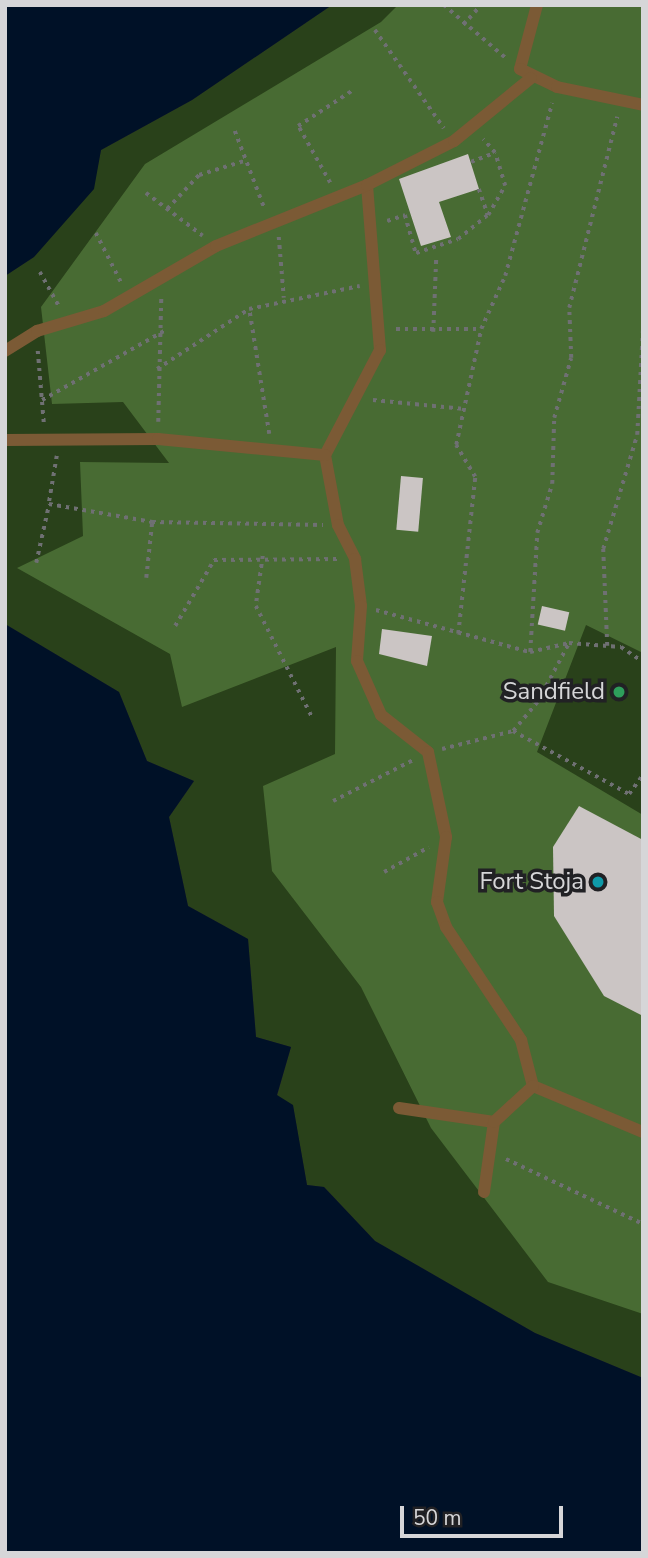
<!DOCTYPE html>
<style>
body{margin:0}
#map{position:relative;width:648px;height:1558px;overflow:hidden;background:#2a2b2e;font-family:"Nunito Sans",sans-serif}
div>[style]{position:absolute}
.green>*{inset:0;background:#29411a}
.forest>*{inset:0;background:#486b33}
.water>*{inset:0;background:#001127}
.building>*{inset:0;background:#cbc5c4;transform-origin:0 0}
.path>*{height:3.5px;margin-top:-1.75px;transform-origin:0;background:repeating-linear-gradient(90deg,#6f7073 0 3.5px,transparent 0 8.5px)}
.service>*{height:12px;margin:-6px;padding:0 6px;transform-origin:6px;border-radius:6px;background:#7b5a35}
.dots>*{width:19px;height:19px;translate:-50% -50%;box-sizing:border-box;border:4px solid #212124;border-radius:50%}
span{translate:-50% -50%;white-space:nowrap;text-align:center;line-height:1.15;-webkit-text-stroke:7px #212124;paint-order:stroke}
.poi-label{font-size:24px;color:#d6d6d8}
.right{translate:-100% -50%;text-align:right}
.frame{position:absolute;inset:0;border:7px solid #d6d6d8;pointer-events:none}
.scale{position:absolute;left:400px;top:1506px;width:163px;height:32px;box-sizing:border-box;border:4px solid #d6d6d8;border-top:0;padding-left:9px;font-size:21px;line-height:24px;white-space:nowrap;color:#d6d6d8;-webkit-text-stroke:5px #212124;paint-order:stroke}
</style>
<div id="map">
<div class="green">
<i style="clip-path:polygon(332px 5px,643px 5px,643px 1378px,535px 1333px,375px 1241px,324px 1187px,307px 1185px,293px 1106px,277px 1096px,291px 1047px,256px 1037px,248px 939px,188px 906px,169px 817px,194px 781px,147px 761px,119px 692px,5px 624px,5px 276px,34px 257px,93px 189px,101px 150px,192px 100px)"></i>
</div>
<div class="forest">
<i style="clip-path:polygon(398px 5px,643px 5px,643px 653px,586px 625px,537px 752px,643px 815px,643px 1314px,548px 1282px,431px 1128px,361px 987px,272px 871px,263px 786px,335px 754px,336px 647px,182px 707px,170px 654px,17px 568px,83px 536px,80px 462px,169px 463px,123px 402px,52px 404px,41px 307px,145px 164px,381px 22px)"></i>
</div>
<div class="water">
<i style="clip-path:polygon(5px 5px,332px 5px,192px 100px,101px 150px,94px 189px,34px 257px,5px 276px)"></i>
<i style="clip-path:polygon(5px 624px,119px 692px,147px 761px,194px 781px,169px 817px,188px 906px,248px 939px,256px 1037px,291px 1047px,277px 1095px,293px 1105px,307px 1185px,324px 1187px,375px 1241px,535px 1333px,643px 1378px,643px 1553px,5px 1553px)"></i>
</div>
<div class="building">
<i style="clip-path:polygon(468px 154px,479px 189px,439px 202px,451px 237px,421px 246px,399px 179px)"></i>
<i style="left:401px;top:476px;width:22px;height:54px;rotate:5deg"></i>
<i style="left:542px;top:606px;width:28px;height:19px;rotate:13deg"></i>
<i style="clip-path:polygon(382px 629px,432px 636px,427px 666px,379px 654px)"></i>
<i style="clip-path:polygon(579px 806px,643px 840px,643px 1016px,604px 996px,554px 916px,553px 847px)"></i>
</div>
<div class="path">
<i style="left:444px;top:5px;width:83px;rotate:40.6deg"></i>
<i style="left:463px;top:25px;width:27px;rotate:-48deg"></i>
<i style="left:375px;top:30px;width:120px;rotate:54.9deg"></i>
<i style="left:235px;top:131px;width:81px;rotate:69.1deg"></i>
<i style="left:471px;top:162px;width:26px;rotate:-21deg"></i>
<i style="left:330px;top:183px;width:65px;rotate:-119.3deg"></i>
<i style="left:298px;top:126px;width:66px;rotate:-33.2deg"></i>
<i style="left:479px;top:189px;width:28px;rotate:71deg"></i>
<i style="left:146px;top:193px;width:71px;rotate:37deg"></i>
<i style="left:167px;top:209px;width:47px;rotate:-46.7deg"></i>
<i style="left:199px;top:175px;width:50px;rotate:-17.4deg"></i>
<i style="left:387px;top:221px;width:19px;rotate:-18deg"></i>
<i style="left:405px;top:215px;width:40px;rotate:74deg"></i>
<i style="left:416px;top:253px;width:44px;rotate:-18.4deg"></i>
<i style="left:458px;top:239px;width:38px;rotate:-39deg"></i>
<i style="left:488px;top:215px;width:34px;rotate:-60deg"></i>
<i style="left:505px;top:186px;width:34px;rotate:-107deg"></i>
<i style="left:495px;top:153px;width:18px;rotate:-131deg"></i>
<i style="left:96px;top:233px;width:55px;rotate:63deg"></i>
<i style="left:279px;top:237px;width:61px;rotate:85.3deg"></i>
<i style="left:40px;top:272px;width:41px;rotate:60.9deg"></i>
<i style="left:396px;top:329px;width:85px"></i>
<i style="left:433px;top:332px;width:74px;rotate:-87.7deg"></i>
<i style="left:38px;top:351px;width:72px;rotate:85.2deg"></i>
<i style="left:157px;top:369px;width:110px;rotate:-33.1deg"></i>
<i style="left:42px;top:400px;width:140px;rotate:-29.5deg"></i>
<i style="left:373px;top:400px;width:92px;rotate:5.6deg"></i>
<i style="left:158px;top:422px;width:125px;rotate:-88.6deg"></i>
<i style="left:269px;top:434px;width:127px;rotate:-99.1deg"></i>
<i style="left:249px;top:309px;width:113px;rotate:-11.7deg"></i>
<i style="left:57px;top:456px;width:49px;rotate:99.5deg"></i>
<i style="left:49px;top:504px;width:105px;rotate:9.9deg"></i>
<i style="left:152px;top:522px;width:171px;rotate:1deg"></i>
<i style="left:263px;top:556px;width:50px;rotate:98deg"></i>
<i style="left:256px;top:606px;width:124px;rotate:63.2deg"></i>
<i style="left:36px;top:563px;width:60px;rotate:-77.6deg"></i>
<i style="left:146px;top:578px;width:56px;rotate:-83.9deg"></i>
<i style="left:376px;top:610px;width:160px;rotate:15.3deg"></i>
<i style="left:530px;top:652px;width:40px;rotate:-13deg"></i>
<i style="left:569px;top:643px;width:52px;rotate:4.4deg"></i>
<i style="left:621px;top:647px;width:27px;rotate:34deg"></i>
<i style="left:175px;top:626px;width:77px;rotate:-59.4deg"></i>
<i style="left:214px;top:560px;width:124px;rotate:-0.5deg"></i>
<i style="left:458px;top:634px;width:158px;rotate:-83.8deg"></i>
<i style="left:475px;top:477px;width:37px;rotate:-121deg"></i>
<i style="left:456px;top:445px;width:119px;rotate:-77.8deg"></i>
<i style="left:481px;top:329px;width:58px;rotate:-65.6deg"></i>
<i style="left:505px;top:276px;width:179px;rotate:-74.8deg"></i>
<i style="left:607px;top:646px;width:97px;rotate:-92.4deg"></i>
<i style="left:603px;top:549px;width:119px;rotate:-73.4deg"></i>
<i style="left:637px;top:435px;width:111px;rotate:-86.9deg"></i>
<i style="left:530px;top:652px;width:119px;rotate:-86.6deg"></i>
<i style="left:537px;top:533px;width:51px;rotate:-73deg"></i>
<i style="left:552px;top:484px;width:66px;rotate:-88.3deg"></i>
<i style="left:554px;top:418px;width:62px;rotate:-74.2deg"></i>
<i style="left:571px;top:358px;width:50px;rotate:-92.3deg"></i>
<i style="left:569px;top:308px;width:197px;rotate:-75.9deg"></i>
<i style="left:513px;top:731px;width:132px;rotate:28.5deg"></i>
<i style="left:629px;top:794px;width:24px;rotate:-54deg"></i>
<i style="left:442px;top:749px;width:73px;rotate:-14.2deg"></i>
<i style="left:513px;top:731px;width:39px;rotate:-50deg"></i>
<i style="left:538px;top:701px;width:66px;rotate:-61.9deg"></i>
<i style="left:333px;top:801px;width:90px;rotate:-27.1deg"></i>
<i style="left:384px;top:872px;width:51px;rotate:-29.1deg"></i>
<i style="left:506px;top:1159px;width:152px;rotate:25.4deg"></i>
</div>
<div class="service">
<i style="left:537px;top:5px;width:66px;rotate:104.9deg"></i>
<i style="left:520px;top:69px;width:41px;rotate:25.9deg"></i>
<i style="left:557px;top:87px;width:88px;rotate:11.8deg"></i>
<i style="left:367px;top:185px;width:166px;rotate:85.5deg"></i>
<i style="left:380px;top:350px;width:119px;rotate:117.6deg"></i>
<i style="left:325px;top:455px;width:71px;rotate:79.5deg"></i>
<i style="left:338px;top:525px;width:38px;rotate:63deg"></i>
<i style="left:355px;top:559px;width:47px;rotate:82.7deg"></i>
<i style="left:361px;top:606px;width:55px;rotate:94.2deg"></i>
<i style="left:357px;top:661px;width:59px;rotate:66deg"></i>
<i style="left:381px;top:715px;width:60px;rotate:38.2deg"></i>
<i style="left:428px;top:752px;width:87px;rotate:78deg"></i>
<i style="left:446px;top:837px;width:66px;rotate:97.9deg"></i>
<i style="left:437px;top:902px;width:27px;rotate:70deg"></i>
<i style="left:446px;top:927px;width:136px;rotate:56.4deg"></i>
<i style="left:521px;top:1040px;width:48px;rotate:75.4deg"></i>
<i style="left:533px;top:1086px;width:119px;rotate:22.7deg"></i>
<i style="left:5px;top:351px;width:38px;rotate:-32deg"></i>
<i style="left:37px;top:331px;width:70px;rotate:-16.6deg"></i>
<i style="left:104px;top:311px;width:129px;rotate:-30.1deg"></i>
<i style="left:216px;top:246px;width:163px;rotate:-22deg"></i>
<i style="left:367px;top:185px;width:97px;rotate:-26.8deg"></i>
<i style="left:454px;top:141px;width:99px;rotate:-39.3deg"></i>
<i style="left:5px;top:440px;width:153px;rotate:-0.4deg"></i>
<i style="left:158px;top:439px;width:168px;rotate:5.5deg"></i>
<i style="left:399px;top:1108px;width:96px;rotate:8.4deg"></i>
<i style="left:484px;top:1192px;width:71px;rotate:-81.9deg"></i>
<i style="left:494px;top:1122px;width:53px;rotate:-42.7deg"></i>
</div>
<div class="dots">
<i style="left:619px;top:692px;background:#2e9e5b"></i>
<i style="left:598px;top:882px;background:#0f9aa8"></i>
</div>
<div class="poi-label">
<span class="right" style="left:605px;top:692px">Sandfield</span>
<span class="right" style="left:584px;top:882px">Fort Stoja</span>
</div>
<div class="frame"></div>
<div class="scale">50 m</div>
</div>
